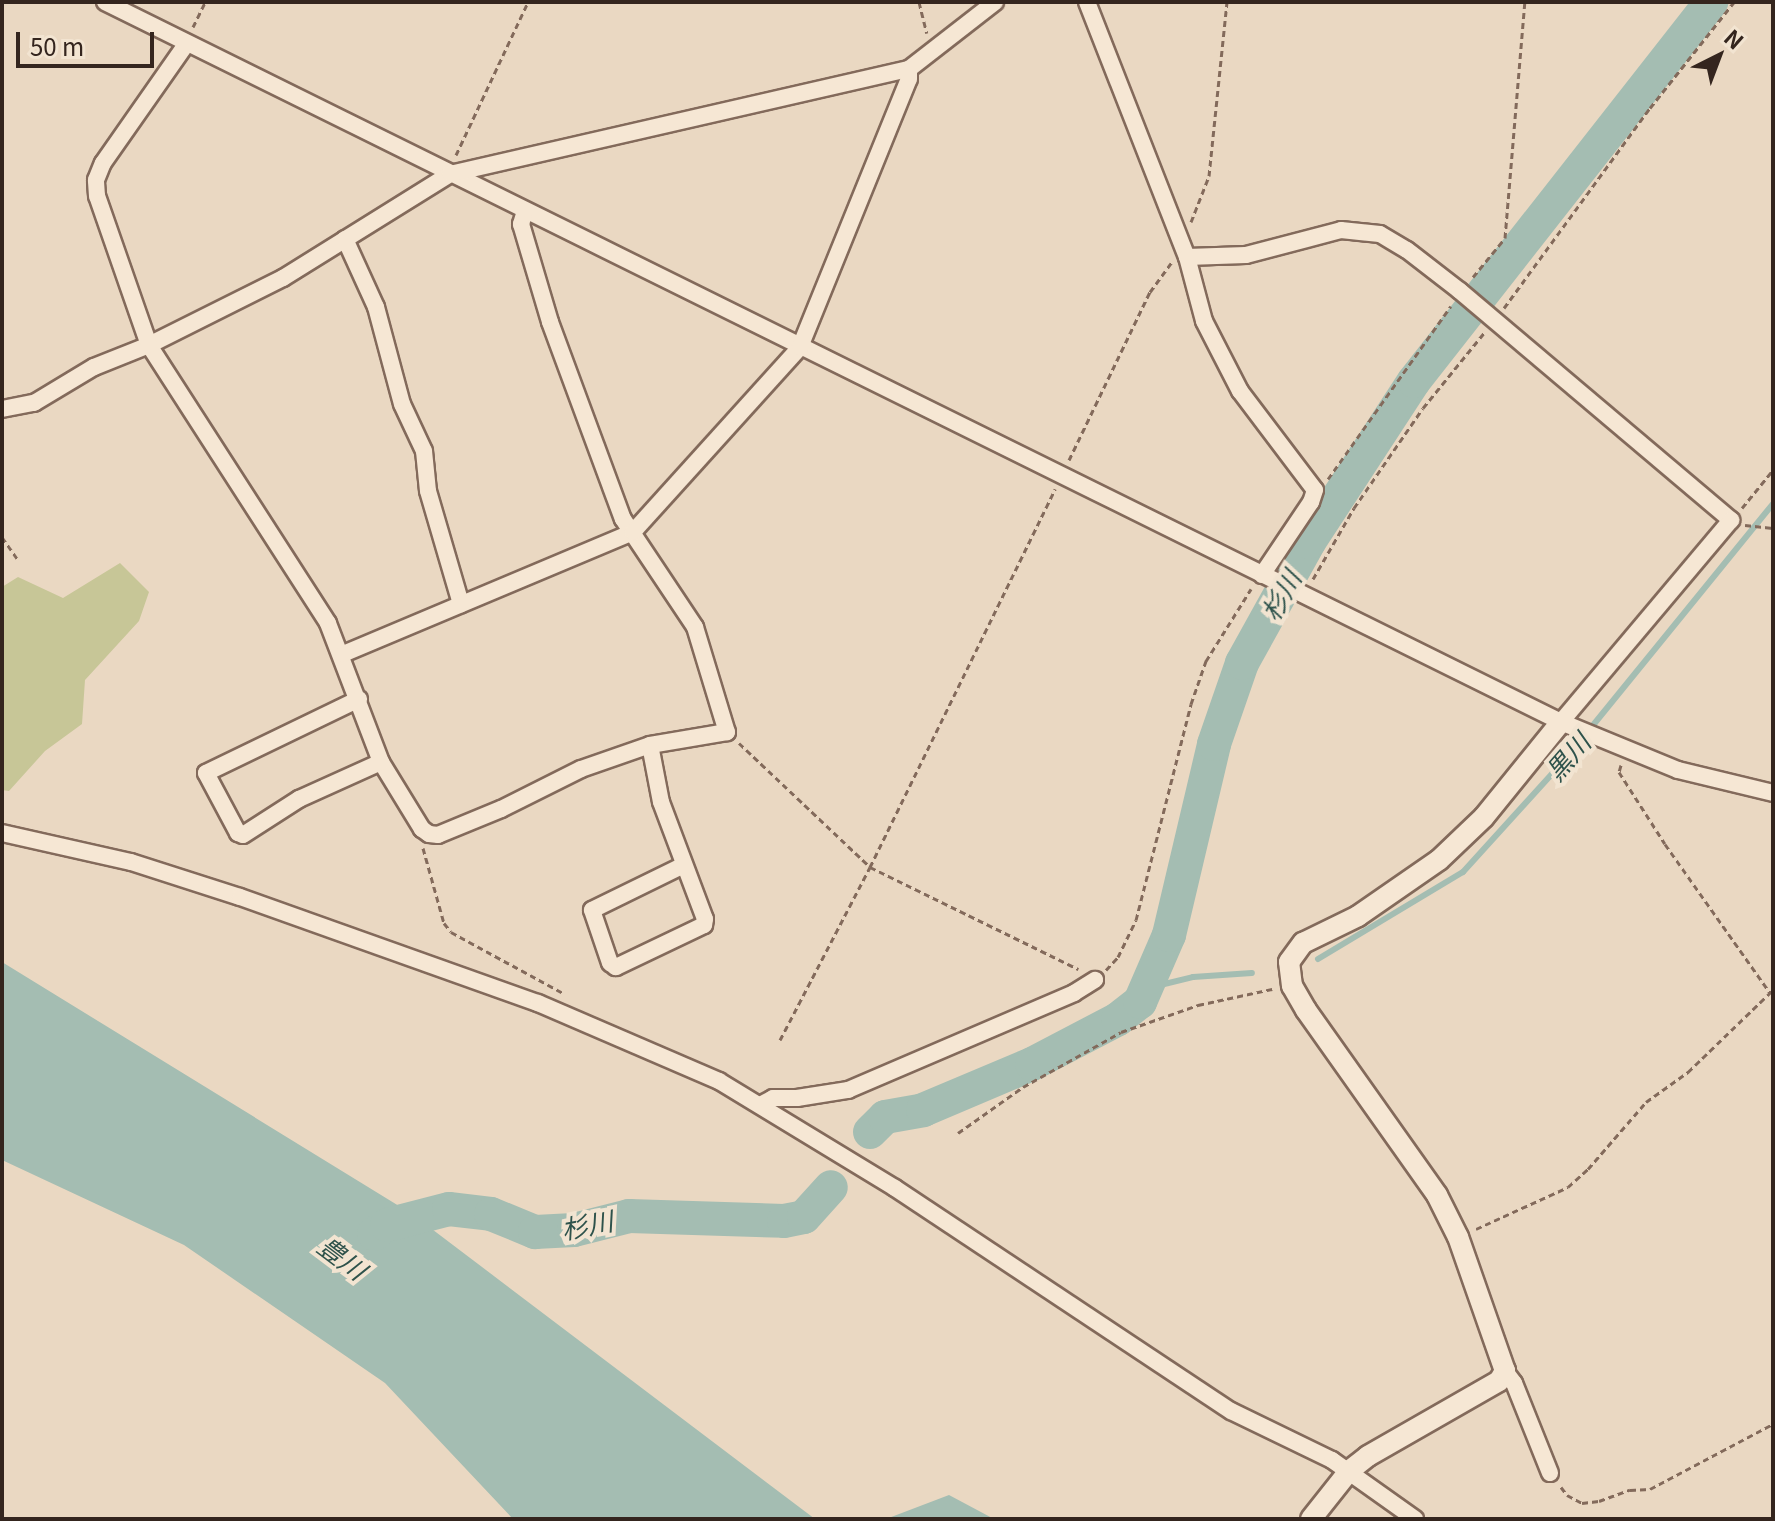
<!DOCTYPE html>
<meta charset="utf-8">
<style>
body{margin:0}
#map{position:relative;width:1775px;height:1521px;overflow:hidden;background:#ead8c2;font-family:Georgia,"Noto Sans JP",serif}
div>[style]{position:absolute}
.green>*{inset:0;background:#c7c697}
.water>*{inset:0;background:#a4bdb2}
.stream>*{height:6px;margin:-3px;padding:0 3px;transform-origin:3px;border-radius:3px;background:#a4bdb2}
.river>*{height:34px;margin:-17px;padding:0 17px;transform-origin:17px;border-radius:17px;background:#a4bdb2}
.path>*{height:3px;margin-top:-1.5px;transform-origin:0;background:repeating-linear-gradient(90deg,#836a5b 0 6px,transparent 0 10px)}
.roads{filter:drop-shadow(2px 0 #836a5b) drop-shadow(-2px 0 #836a5b) drop-shadow(0 2px #836a5b) drop-shadow(0 -2px #836a5b)}
.minor>*{height:16px;margin:-8px;padding:0 8px;transform-origin:8px;border-radius:8px;background:#f6e7d4}
.tertiary>*{height:20px;margin:-10px;padding:0 10px;transform-origin:10px;border-radius:10px;background:#f6e7d4}
span{translate:-50% -50%;white-space:nowrap;text-align:center;line-height:1.15;-webkit-text-stroke:8px #f2e4d1;paint-order:stroke}
.water-label{font-size:26px;color:#2e524b;font-style:italic}
.frame{position:absolute;inset:0;border:4px solid #34251e;pointer-events:none}
.north{position:absolute;left:1679px;top:16px;width:80px;height:80px;-webkit-text-stroke:6px #f2e4d1;paint-order:stroke;rotate:42deg;font-size:22px;font-weight:700;line-height:32px;text-align:center;color:#34251e}
.north::after{content:'';display:block;margin:auto;width:28px;height:36px;background:#34251e;clip-path:polygon(50% 0,100% 100%,50% 72%,0 100%)}
.scale{position:absolute;left:16px;top:32px;width:138px;height:36px;box-sizing:border-box;border:4px solid #34251e;border-top:0;padding-left:10px;font-size:24px;line-height:28px;white-space:nowrap;color:#34251e;-webkit-text-stroke:6px #f2e4d1;paint-order:stroke}
</style>
<div id="map">
<div class="green">
<i style="clip-path:polygon(120px 563px,149px 592px,139px 621px,85px 680px,82px 724px,45px 751px,9px 791px,2px 790px,2px 587px,18px 577px,63px 598px)"></i>
</div>
<div class="water">
<i style="clip-path:polygon(2px 962px,412px 1214px,815px 1519px,513px 1519px,385px 1383px,184px 1245px,2px 1160px)"></i>
<i style="clip-path:polygon(949px 1495px,994px 1519px,886px 1519px)"></i>
</div>
<div class="stream">
<i style="left:1318px;top:959px;width:169px;rotate:-31deg"></i>
<i style="left:1463px;top:872px;width:156px;rotate:-47.8deg"></i>
<i style="left:1568px;top:756px;width:325px;rotate:-50.9deg"></i>
<i style="left:1148px;top:988px;width:46px;rotate:-13.7deg"></i>
<i style="left:1193px;top:977px;width:59px;rotate:-3.9deg"></i>
</div>
<div class="river">
<i style="left:870px;top:1132px;width:21px;rotate:-45deg"></i>
<i style="left:885px;top:1117px;width:39px;rotate:-10deg"></i>
<i style="left:923px;top:1110px;width:118px;rotate:-22.9deg"></i>
<i style="left:1032px;top:1064px;width:97px;rotate:-27.6deg"></i>
<i style="left:1118px;top:1019px;width:28px;rotate:-38deg"></i>
<i style="left:1140px;top:1002px;width:73px;rotate:-66.6deg"></i>
<i style="left:1169px;top:935px;width:196px;rotate:-76.7deg"></i>
<i style="left:1214px;top:744px;width:86px;rotate:-70.9deg"></i>
<i style="left:1242px;top:663px;width:138px;rotate:-61deg"></i>
<i style="left:1309px;top:542px;width:192px;rotate:-56.9deg"></i>
<i style="left:1414px;top:381px;width:482px;rotate:-51.9deg"></i>
<i style="left:374px;top:1234px;width:16px;rotate:-35deg"></i>
<i style="left:387px;top:1225px;width:64px;rotate:-14.5deg"></i>
<i style="left:449px;top:1209px;width:42px;rotate:6.8deg"></i>
<i style="left:491px;top:1214px;width:48px;rotate:22.2deg"></i>
<i style="left:535px;top:1232px;width:39px;rotate:-3deg"></i>
<i style="left:574px;top:1230px;width:57px;rotate:-14.3deg"></i>
<i style="left:629px;top:1216px;width:155px;rotate:1.8deg"></i>
<i style="left:784px;top:1221px;width:20px;rotate:-11deg"></i>
<i style="left:804px;top:1217px;width:40px;rotate:-48deg"></i>
</div>
<div class="path">
<i style="left:919px;top:2px;width:32px;rotate:76deg"></i>
<i style="left:193px;top:27px;width:28px;rotate:-64deg"></i>
<i style="left:456px;top:155px;width:169px;rotate:-64.8deg"></i>
<i style="left:1191px;top:222px;width:49px;rotate:-68.6deg"></i>
<i style="left:1209px;top:176px;width:175px;rotate:-84.1deg"></i>
<i style="left:1473px;top:277px;width:50px;rotate:-50.6deg"></i>
<i style="left:1505px;top:238px;width:237px;rotate:-85.2deg"></i>
<i style="left:1504px;top:308px;width:248px;rotate:-53.9deg"></i>
<i style="left:1650px;top:108px;width:135px;rotate:-51.6deg"></i>
<i style="left:1069px;top:460px;width:187px;rotate:-64.3deg"></i>
<i style="left:1150px;top:292px;width:37px;rotate:-54deg"></i>
<i style="left:1328px;top:479px;width:212px;rotate:-54.6deg"></i>
<i style="left:1742px;top:508px;width:49px;rotate:-50.8deg"></i>
<i style="left:1745px;top:525px;width:28px;rotate:6deg"></i>
<i style="left:2px;top:537px;width:29px;rotate:55deg"></i>
<i style="left:1313px;top:579px;width:82px;rotate:-60deg"></i>
<i style="left:1354px;top:508px;width:121px;rotate:-55.4deg"></i>
<i style="left:1423px;top:408px;width:97px;rotate:-50.9deg"></i>
<i style="left:739px;top:743px;width:180px;rotate:43.4deg"></i>
<i style="left:870px;top:867px;width:232px;rotate:26.1deg"></i>
<i style="left:1621px;top:765px;width:7px;rotate:106deg"></i>
<i style="left:1619px;top:772px;width:85px;rotate:57.4deg"></i>
<i style="left:1665px;top:844px;width:182px;rotate:54.8deg"></i>
<i style="left:423px;top:848px;width:78px;rotate:74.4deg"></i>
<i style="left:444px;top:923px;width:11px;rotate:52deg"></i>
<i style="left:451px;top:932px;width:128px;rotate:28.6deg"></i>
<i style="left:1106px;top:970px;width:18px;rotate:-47deg"></i>
<i style="left:1118px;top:957px;width:41px;rotate:-64.1deg"></i>
<i style="left:1136px;top:920px;width:223px;rotate:-75.7deg"></i>
<i style="left:1191px;top:704px;width:46px;rotate:-70.8deg"></i>
<i style="left:1206px;top:661px;width:85px;rotate:-58deg"></i>
<i style="left:780px;top:1040px;width:195px;rotate:-62.5deg"></i>
<i style="left:870px;top:867px;width:421px;rotate:-63.9deg"></i>
<i style="left:958px;top:1133px;width:80px;rotate:-35.3deg"></i>
<i style="left:1023px;top:1087px;width:112px;rotate:-29.3deg"></i>
<i style="left:1121px;top:1032px;width:82px;rotate:-19.3deg"></i>
<i style="left:1198px;top:1005px;width:76px;rotate:-12.2deg"></i>
<i style="left:1476px;top:1229px;width:101px;rotate:-24.5deg"></i>
<i style="left:1568px;top:1187px;width:27px;rotate:-42deg"></i>
<i style="left:1588px;top:1169px;width:89px;rotate:-49.1deg"></i>
<i style="left:1646px;top:1102px;width:52px;rotate:-35.5deg"></i>
<i style="left:1688px;top:1072px;width:118px;rotate:-44deg"></i>
<i style="left:1561px;top:1487px;width:10px;rotate:53deg"></i>
<i style="left:1567px;top:1495px;width:17px;rotate:28deg"></i>
<i style="left:1582px;top:1503px;width:17px;rotate:-7deg"></i>
<i style="left:1599px;top:1501px;width:33px;rotate:-20deg"></i>
<i style="left:1630px;top:1490px;width:20px;rotate:-3deg"></i>
<i style="left:1650px;top:1489px;width:139px;rotate:-27.9deg"></i>
</div>
<div class="roads">
<div class="minor">
<i style="left:105px;top:2px;width:1624px;rotate:26.31deg"></i>
<i style="left:1561px;top:722px;width:126px;rotate:22.3deg"></i>
<i style="left:1678px;top:770px;width:98px;rotate:13.6deg"></i>
<i style="left:1087px;top:2px;width:274px;rotate:68.6deg"></i>
<i style="left:1187px;top:257px;width:66px;rotate:75.1deg"></i>
<i style="left:1204px;top:321px;width:79px;rotate:62.8deg"></i>
<i style="left:1240px;top:391px;width:124px;rotate:52.9deg"></i>
<i style="left:1315px;top:490px;width:13px;rotate:108deg"></i>
<i style="left:1311px;top:502px;width:88px;rotate:123.9deg"></i>
<i style="left:525px;top:211px;width:14px;rotate:107deg"></i>
<i style="left:521px;top:224px;width:102px;rotate:73.5deg"></i>
<i style="left:550px;top:322px;width:210px;rotate:69.7deg"></i>
<i style="left:623px;top:519px;width:130px;rotate:56.3deg"></i>
<i style="left:695px;top:627px;width:110px;rotate:73.1deg"></i>
<i style="left:727px;top:732px;width:78px;rotate:170.4deg"></i>
<i style="left:650px;top:745px;width:73px;rotate:160.8deg"></i>
<i style="left:581px;top:769px;width:89px;rotate:153.4deg"></i>
<i style="left:501px;top:809px;width:68px;rotate:157.6deg"></i>
<i style="left:438px;top:835px;width:9px;rotate:-174deg"></i>
<i style="left:429px;top:834px;width:9px;rotate:-144deg"></i>
<i style="left:422px;top:829px;width:79px;rotate:-121.5deg"></i>
<i style="left:381px;top:762px;width:149px;rotate:-110.9deg"></i>
<i style="left:328px;top:623px;width:331px;rotate:-122.8deg"></i>
<i style="left:149px;top:345px;width:150px;rotate:-26.6deg"></i>
<i style="left:283px;top:278px;width:197px;rotate:-31.9deg"></i>
<i style="left:450px;top:174px;width:471px;rotate:-12.9deg"></i>
<i style="left:909px;top:69px;width:109px;rotate:-37.9deg"></i>
<i style="left:345px;top:239px;width:75px;rotate:65.5deg"></i>
<i style="left:376px;top:307px;width:100px;rotate:75deg"></i>
<i style="left:402px;top:404px;width:52px;rotate:64.9deg"></i>
<i style="left:424px;top:451px;width:40px;rotate:84.3deg"></i>
<i style="left:428px;top:491px;width:118px;rotate:73.7deg"></i>
<i style="left:1187px;top:257px;width:59px;rotate:-1.9deg"></i>
<i style="left:1246px;top:255px;width:98px;rotate:-14.7deg"></i>
<i style="left:1341px;top:230px;width:39px;rotate:6deg"></i>
<i style="left:1380px;top:234px;width:31px;rotate:31deg"></i>
<i style="left:1407px;top:250px;width:67px;rotate:37.7deg"></i>
<i style="left:1460px;top:291px;width:355px;rotate:40.2deg"></i>
<i style="left:1731px;top:520px;width:264px;rotate:130.1deg"></i>
<i style="left:2px;top:409px;width:33px;rotate:-11deg"></i>
<i style="left:34px;top:403px;width:70px;rotate:-31deg"></i>
<i style="left:94px;top:367px;width:59px;rotate:-21.8deg"></i>
<i style="left:149px;top:345px;width:158px;rotate:-109.2deg"></i>
<i style="left:97px;top:196px;width:16px;rotate:-94deg"></i>
<i style="left:96px;top:180px;width:18px;rotate:-68deg"></i>
<i style="left:103px;top:163px;width:146px;rotate:-55deg"></i>
<i style="left:343px;top:654px;width:315px;rotate:-22.8deg"></i>
<i style="left:633px;top:532px;width:249px;rotate:-47.9deg"></i>
<i style="left:800px;top:347px;width:289px;rotate:-67.9deg"></i>
<i style="left:909px;top:79px;width:10px;rotate:-90deg"></i>
<i style="left:359px;top:699px;width:170px;rotate:154.2deg"></i>
<i style="left:206px;top:773px;width:68px;rotate:61.9deg"></i>
<i style="left:238px;top:833px;width:5px;rotate:22deg"></i>
<i style="left:243px;top:835px;width:67px;rotate:-32.7deg"></i>
<i style="left:299px;top:799px;width:90px;rotate:-24.3deg"></i>
<i style="left:650px;top:745px;width:58px;rotate:79.1deg"></i>
<i style="left:661px;top:802px;width:125px;rotate:69.4deg"></i>
<i style="left:705px;top:919px;width:6px;rotate:99deg"></i>
<i style="left:704px;top:925px;width:98px;rotate:154.5deg"></i>
<i style="left:616px;top:967px;width:7px;rotate:-146deg"></i>
<i style="left:610px;top:963px;width:56px;rotate:-108.8deg"></i>
<i style="left:592px;top:910px;width:102px;rotate:-26.1deg"></i>
<i style="left:2px;top:833px;width:132px;rotate:12.7deg"></i>
<i style="left:131px;top:862px;width:114px;rotate:17.8deg"></i>
<i style="left:240px;top:897px;width:316px;rotate:19.6deg"></i>
<i style="left:538px;top:1003px;width:197px;rotate:23.3deg"></i>
<i style="left:719px;top:1081px;width:206px;rotate:31.3deg"></i>
<i style="left:895px;top:1188px;width:403px;rotate:33.6deg"></i>
<i style="left:1231px;top:1411px;width:112px;rotate:25.9deg"></i>
<i style="left:1332px;top:1460px;width:102px;rotate:35.4deg"></i>
<i style="left:760px;top:1105px;width:15px;rotate:-28deg"></i>
<i style="left:773px;top:1098px;width:24px"></i>
<i style="left:797px;top:1098px;width:52px;rotate:-8.9deg"></i>
<i style="left:848px;top:1090px;width:246px;rotate:-23.2deg"></i>
<i style="left:1074px;top:993px;width:25px;rotate:-32deg"></i>
<i style="left:1505px;top:1371px;width:15px;rotate:53deg"></i>
<i style="left:1514px;top:1383px;width:97px;rotate:68.2deg"></i>
</div>
<div class="tertiary">
<i style="left:1311px;top:1519px;width:61px;rotate:-51.6deg"></i>
<i style="left:1349px;top:1471px;width:24px;rotate:-38deg"></i>
<i style="left:1368px;top:1456px;width:151px;rotate:-29.8deg"></i>
<i style="left:1499px;top:1381px;width:12px;rotate:-59deg"></i>
<i style="left:1505px;top:1371px;width:142px;rotate:-109.3deg"></i>
<i style="left:1458px;top:1237px;width:47px;rotate:-116.6deg"></i>
<i style="left:1437px;top:1195px;width:227px;rotate:-125.3deg"></i>
<i style="left:1306px;top:1010px;width:28px;rotate:-120deg"></i>
<i style="left:1292px;top:986px;width:24px;rotate:-97deg"></i>
<i style="left:1289px;top:962px;width:24px;rotate:-54deg"></i>
<i style="left:1303px;top:943px;width:61px;rotate:-26.1deg"></i>
<i style="left:1358px;top:916px;width:98px;rotate:-34.7deg"></i>
<i style="left:1439px;top:860px;width:62px;rotate:-43.7deg"></i>
<i style="left:1484px;top:817px;width:122px;rotate:-51deg"></i>
</div>
</div>
<div class="water-label">
<span style="left:1280px;top:595px;rotate:-61deg">杉川</span>
<span style="left:1567px;top:756px;rotate:-49deg">黒川</span>
<span style="left:587px;top:1224px;rotate:-11deg">杉川</span>
<span style="left:343px;top:1257px;rotate:37deg">豊川</span>
</div>
<div class="frame"></div>
<div class="north">N</div>
<div class="scale">50 m</div>
</div>
